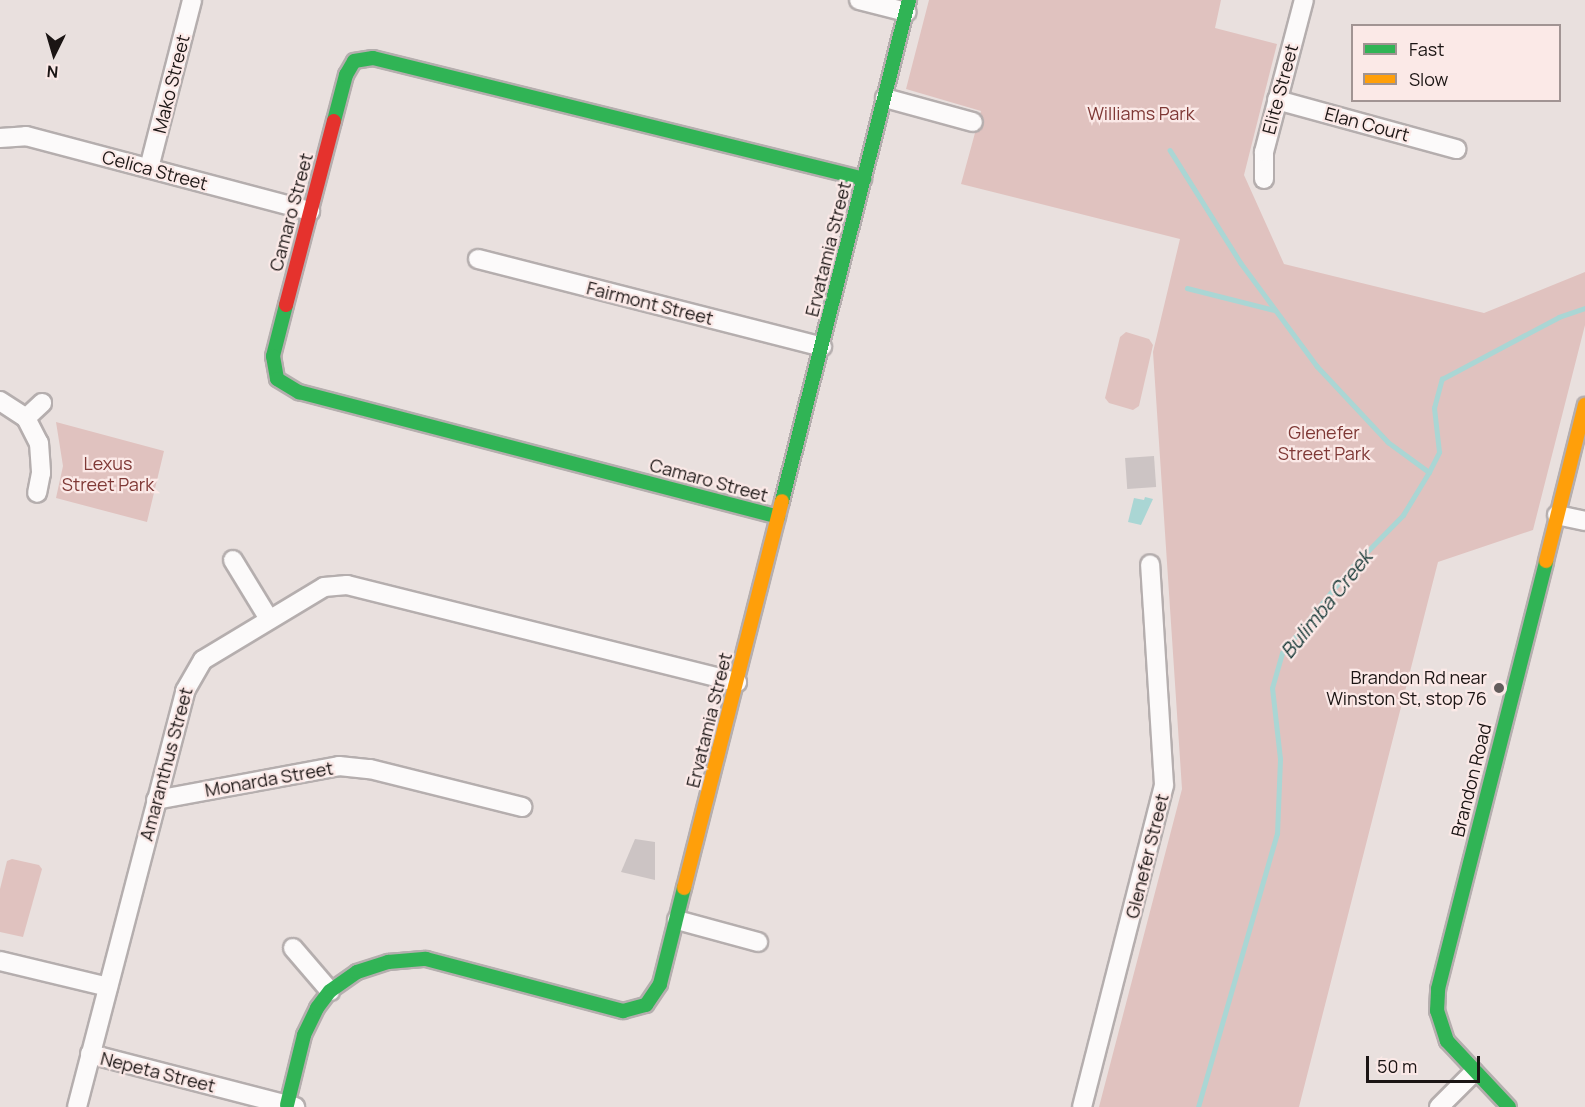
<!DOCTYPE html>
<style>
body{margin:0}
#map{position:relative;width:1585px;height:1107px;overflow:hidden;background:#e9e0de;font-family:Manrope,sans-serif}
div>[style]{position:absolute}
.green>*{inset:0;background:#e0c2bf}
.water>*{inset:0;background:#aad6d4}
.stream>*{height:4.5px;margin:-2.25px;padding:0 2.25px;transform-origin:2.25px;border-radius:2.25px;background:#aad6d4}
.building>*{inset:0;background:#ccc4c4;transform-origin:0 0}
.roads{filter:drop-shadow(2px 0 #b5aeae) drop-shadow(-2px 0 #b5aeae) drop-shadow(0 2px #b5aeae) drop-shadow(0 -2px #b5aeae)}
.street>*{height:18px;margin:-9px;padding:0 9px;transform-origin:9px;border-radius:9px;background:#fcfafa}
.fast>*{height:14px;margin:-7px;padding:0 7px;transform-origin:7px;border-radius:7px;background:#30b455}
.slow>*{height:14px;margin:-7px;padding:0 7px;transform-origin:7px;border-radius:7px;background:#ff9f0a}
.jam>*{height:14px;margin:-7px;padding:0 7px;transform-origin:7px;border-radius:7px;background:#e5322d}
.dots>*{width:16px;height:16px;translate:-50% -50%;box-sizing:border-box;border:3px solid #fbe9e7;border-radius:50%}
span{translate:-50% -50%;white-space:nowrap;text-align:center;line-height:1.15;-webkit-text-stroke:4.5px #fbe9e7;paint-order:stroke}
.street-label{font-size:18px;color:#1b1514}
.park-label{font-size:18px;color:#7f3936}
.poi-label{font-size:18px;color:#1b1514}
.right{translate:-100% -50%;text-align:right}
.water-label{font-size:20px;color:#183a38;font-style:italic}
.legend{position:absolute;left:1351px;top:24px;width:210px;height:78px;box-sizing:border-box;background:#fbe9e7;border:2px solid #a19493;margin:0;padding:8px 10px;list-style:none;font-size:18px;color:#1b1514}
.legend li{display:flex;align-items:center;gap:12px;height:30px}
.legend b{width:30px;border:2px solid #a19493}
.north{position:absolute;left:24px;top:24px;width:60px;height:60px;-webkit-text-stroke:4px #fbe9e7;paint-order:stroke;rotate:185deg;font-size:16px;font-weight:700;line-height:24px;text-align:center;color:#1b1514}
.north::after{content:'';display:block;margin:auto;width:21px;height:27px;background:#1b1514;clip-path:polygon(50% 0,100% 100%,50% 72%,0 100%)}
.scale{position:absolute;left:1366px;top:1056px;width:114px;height:27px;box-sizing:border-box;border:3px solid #1b1514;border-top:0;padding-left:8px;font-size:18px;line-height:21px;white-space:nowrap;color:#1b1514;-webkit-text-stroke:4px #fbe9e7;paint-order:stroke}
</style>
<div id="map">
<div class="green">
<i style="clip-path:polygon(929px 0,1221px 0,1215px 28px,1277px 44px,1244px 175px,1284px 264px,1484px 313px,1585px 272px,1585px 325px,1533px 530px,1438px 562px,1299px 1107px,1099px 1107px,1182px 789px,1153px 352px,1180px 239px,961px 184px,981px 111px,906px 89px)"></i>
<i style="clip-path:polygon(1126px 332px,1149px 339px,1153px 345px,1139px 406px,1133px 410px,1109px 403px,1105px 398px,1120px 337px)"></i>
<i style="clip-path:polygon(56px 422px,164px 451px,147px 522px,56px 498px,63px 466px)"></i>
<i style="clip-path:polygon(12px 859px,39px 865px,42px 869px,23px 937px,0 932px,0 889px,7px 861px)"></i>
</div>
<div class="water">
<i style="clip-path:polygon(1145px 497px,1153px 499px,1141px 525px,1128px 522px,1134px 498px,1144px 500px)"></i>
</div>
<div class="stream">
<i style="left:1170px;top:150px;width:133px;rotate:57.9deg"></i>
<i style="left:1241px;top:263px;width:128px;rotate:53.6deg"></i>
<i style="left:1317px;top:366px;width:104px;rotate:46.9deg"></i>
<i style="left:1388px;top:442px;width:51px;rotate:36.2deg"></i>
<i style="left:1187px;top:288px;width:90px;rotate:14.2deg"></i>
<i style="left:1198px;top:1107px;width:284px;rotate:-73.9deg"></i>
<i style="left:1277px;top:834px;width:75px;rotate:-87.7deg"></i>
<i style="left:1280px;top:759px;width:71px;rotate:-96.4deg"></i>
<i style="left:1272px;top:688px;width:36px;rotate:-74deg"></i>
<i style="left:1282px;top:653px;width:107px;rotate:-51.1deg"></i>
<i style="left:1349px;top:570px;width:77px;rotate:-45.5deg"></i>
<i style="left:1403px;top:515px;width:50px;rotate:-58.8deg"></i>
<i style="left:1429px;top:472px;width:22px;rotate:-63deg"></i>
<i style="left:1439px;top:452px;width:44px;rotate:-96.5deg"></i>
<i style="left:1434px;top:408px;width:30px;rotate:-75deg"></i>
<i style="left:1442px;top:379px;width:132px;rotate:-27.9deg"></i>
<i style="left:1559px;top:317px;width:28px;rotate:-19deg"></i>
</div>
<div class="building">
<i style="left:1154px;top:456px;width:31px;height:29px;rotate:86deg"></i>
<i style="clip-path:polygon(635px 839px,655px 842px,655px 880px,621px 872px)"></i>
</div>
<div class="roads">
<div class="street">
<i style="left:859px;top:0;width:49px;rotate:14.3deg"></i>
<i style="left:885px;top:98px;width:91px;rotate:15.3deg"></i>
<i style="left:1277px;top:100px;width:186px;rotate:15.3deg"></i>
<i style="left:0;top:138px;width:26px;rotate:-4deg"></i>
<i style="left:26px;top:136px;width:294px;rotate:14.8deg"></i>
<i style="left:149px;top:168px;width:173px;rotate:-75.6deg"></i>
<i style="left:1264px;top:179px;width:27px;rotate:-90deg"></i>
<i style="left:1264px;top:152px;width:157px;rotate:-75.3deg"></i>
<i style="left:478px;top:259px;width:355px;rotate:14.3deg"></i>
<i style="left:0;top:401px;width:31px;rotate:33deg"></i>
<i style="left:26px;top:418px;width:28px;rotate:63deg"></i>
<i style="left:39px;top:443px;width:30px;rotate:86deg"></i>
<i style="left:41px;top:473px;width:20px;rotate:101deg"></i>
<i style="left:26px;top:418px;width:22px;rotate:-43deg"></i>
<i style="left:1557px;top:515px;width:29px;rotate:12deg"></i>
<i style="left:233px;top:560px;width:69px;rotate:58.6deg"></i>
<i style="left:156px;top:800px;width:186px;rotate:-10.5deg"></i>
<i style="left:339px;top:766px;width:31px;rotate:6deg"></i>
<i style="left:370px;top:769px;width:157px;rotate:14deg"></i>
<i style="left:677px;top:920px;width:84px;rotate:15.2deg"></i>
<i style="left:293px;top:948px;width:57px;rotate:49.3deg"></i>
<i style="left:0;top:961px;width:111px;rotate:13.5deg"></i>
<i style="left:90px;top:1054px;width:212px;rotate:14.5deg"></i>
<i style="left:77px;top:1107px;width:430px;rotate:-75.4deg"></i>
<i style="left:185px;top:691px;width:36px;rotate:-60deg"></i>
<i style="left:203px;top:660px;width:141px;rotate:-31.1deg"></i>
<i style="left:324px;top:587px;width:23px;rotate:-5deg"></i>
<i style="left:347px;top:585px;width:402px;rotate:14deg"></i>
<i style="left:1082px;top:1107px;width:332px;rotate:-75.7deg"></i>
<i style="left:1164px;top:785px;width:221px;rotate:-93.6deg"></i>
<i style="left:1439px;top:1107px;width:49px;rotate:-45deg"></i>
</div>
<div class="fast">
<i style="left:334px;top:121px;width:48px;rotate:-75.4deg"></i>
<i style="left:346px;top:75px;width:16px;rotate:-60deg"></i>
<i style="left:354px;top:61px;width:19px;rotate:-9deg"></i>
<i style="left:373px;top:58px;width:506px;rotate:13.84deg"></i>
<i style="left:286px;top:305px;width:53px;rotate:104.3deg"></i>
<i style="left:273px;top:356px;width:23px;rotate:80deg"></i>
<i style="left:277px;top:379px;width:26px;rotate:31deg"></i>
<i style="left:299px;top:392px;width:495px;rotate:14.6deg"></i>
<i style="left:782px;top:501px;width:517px;rotate:-75.78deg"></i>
<i style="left:287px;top:1105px;width:72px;rotate:-76.3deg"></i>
<i style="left:304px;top:1035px;width:30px;rotate:-64deg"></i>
<i style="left:317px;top:1008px;width:21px;rotate:-53deg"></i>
<i style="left:330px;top:991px;width:33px;rotate:-35deg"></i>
<i style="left:357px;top:972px;width:33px;rotate:-18deg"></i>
<i style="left:388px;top:962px;width:38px;rotate:-5deg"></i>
<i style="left:426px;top:959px;width:204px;rotate:14.8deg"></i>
<i style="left:623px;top:1011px;width:24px;rotate:-15deg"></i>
<i style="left:646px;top:1005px;width:25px;rotate:-56deg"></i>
<i style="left:660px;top:984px;width:99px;rotate:-76deg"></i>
<i style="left:1509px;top:1107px;width:91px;rotate:-133.2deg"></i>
<i style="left:1447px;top:1041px;width:32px;rotate:-108deg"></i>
<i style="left:1437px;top:1011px;width:22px;rotate:-87deg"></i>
<i style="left:1438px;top:989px;width:441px;rotate:-75.8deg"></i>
</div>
<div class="slow">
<i style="left:1546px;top:561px;width:161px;rotate:-76deg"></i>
<i style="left:684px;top:888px;width:399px;rotate:-75.8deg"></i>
</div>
<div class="jam">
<i style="left:286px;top:305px;width:190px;rotate:-75.4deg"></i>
</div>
</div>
<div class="dots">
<i style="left:1499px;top:688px;background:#635c5b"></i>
</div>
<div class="street-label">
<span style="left:171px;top:84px;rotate:-76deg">Mako Street</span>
<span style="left:1280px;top:89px;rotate:-75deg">Elite Street</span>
<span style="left:1367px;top:124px;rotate:15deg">Elan Court</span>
<span style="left:155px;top:170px;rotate:15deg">Celica Street</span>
<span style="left:291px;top:212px;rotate:-75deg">Camaro Street</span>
<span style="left:828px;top:249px;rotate:-76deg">Ervatamia Street</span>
<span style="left:650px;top:303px;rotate:14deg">Fairmont Street</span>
<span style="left:709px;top:480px;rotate:15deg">Camaro Street</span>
<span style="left:709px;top:720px;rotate:-76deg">Ervatamia Street</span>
<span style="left:166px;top:764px;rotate:-75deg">Amaranthus Street</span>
<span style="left:269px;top:779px;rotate:-10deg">Monarda Street</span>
<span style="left:1471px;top:780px;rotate:-76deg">Brandon Road</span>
<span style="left:1147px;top:856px;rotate:-76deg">Glenefer Street</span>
<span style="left:158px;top:1072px;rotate:14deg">Nepeta Street</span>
</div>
<div class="park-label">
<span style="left:1141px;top:113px">Williams Park</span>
<span style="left:1324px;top:443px">Glenefer<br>Street Park</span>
<span style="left:108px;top:474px">Lexus<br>Street Park</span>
</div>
<div class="poi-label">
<span class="right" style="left:1487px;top:688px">Brandon Rd near<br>Winston St, stop 76</span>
</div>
<div class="water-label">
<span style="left:1326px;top:604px;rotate:-51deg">Bulimba Creek</span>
</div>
<ul class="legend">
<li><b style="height:8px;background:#30b455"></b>Fast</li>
<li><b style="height:8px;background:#ff9f0a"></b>Slow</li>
</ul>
<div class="north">N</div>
<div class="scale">50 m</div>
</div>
